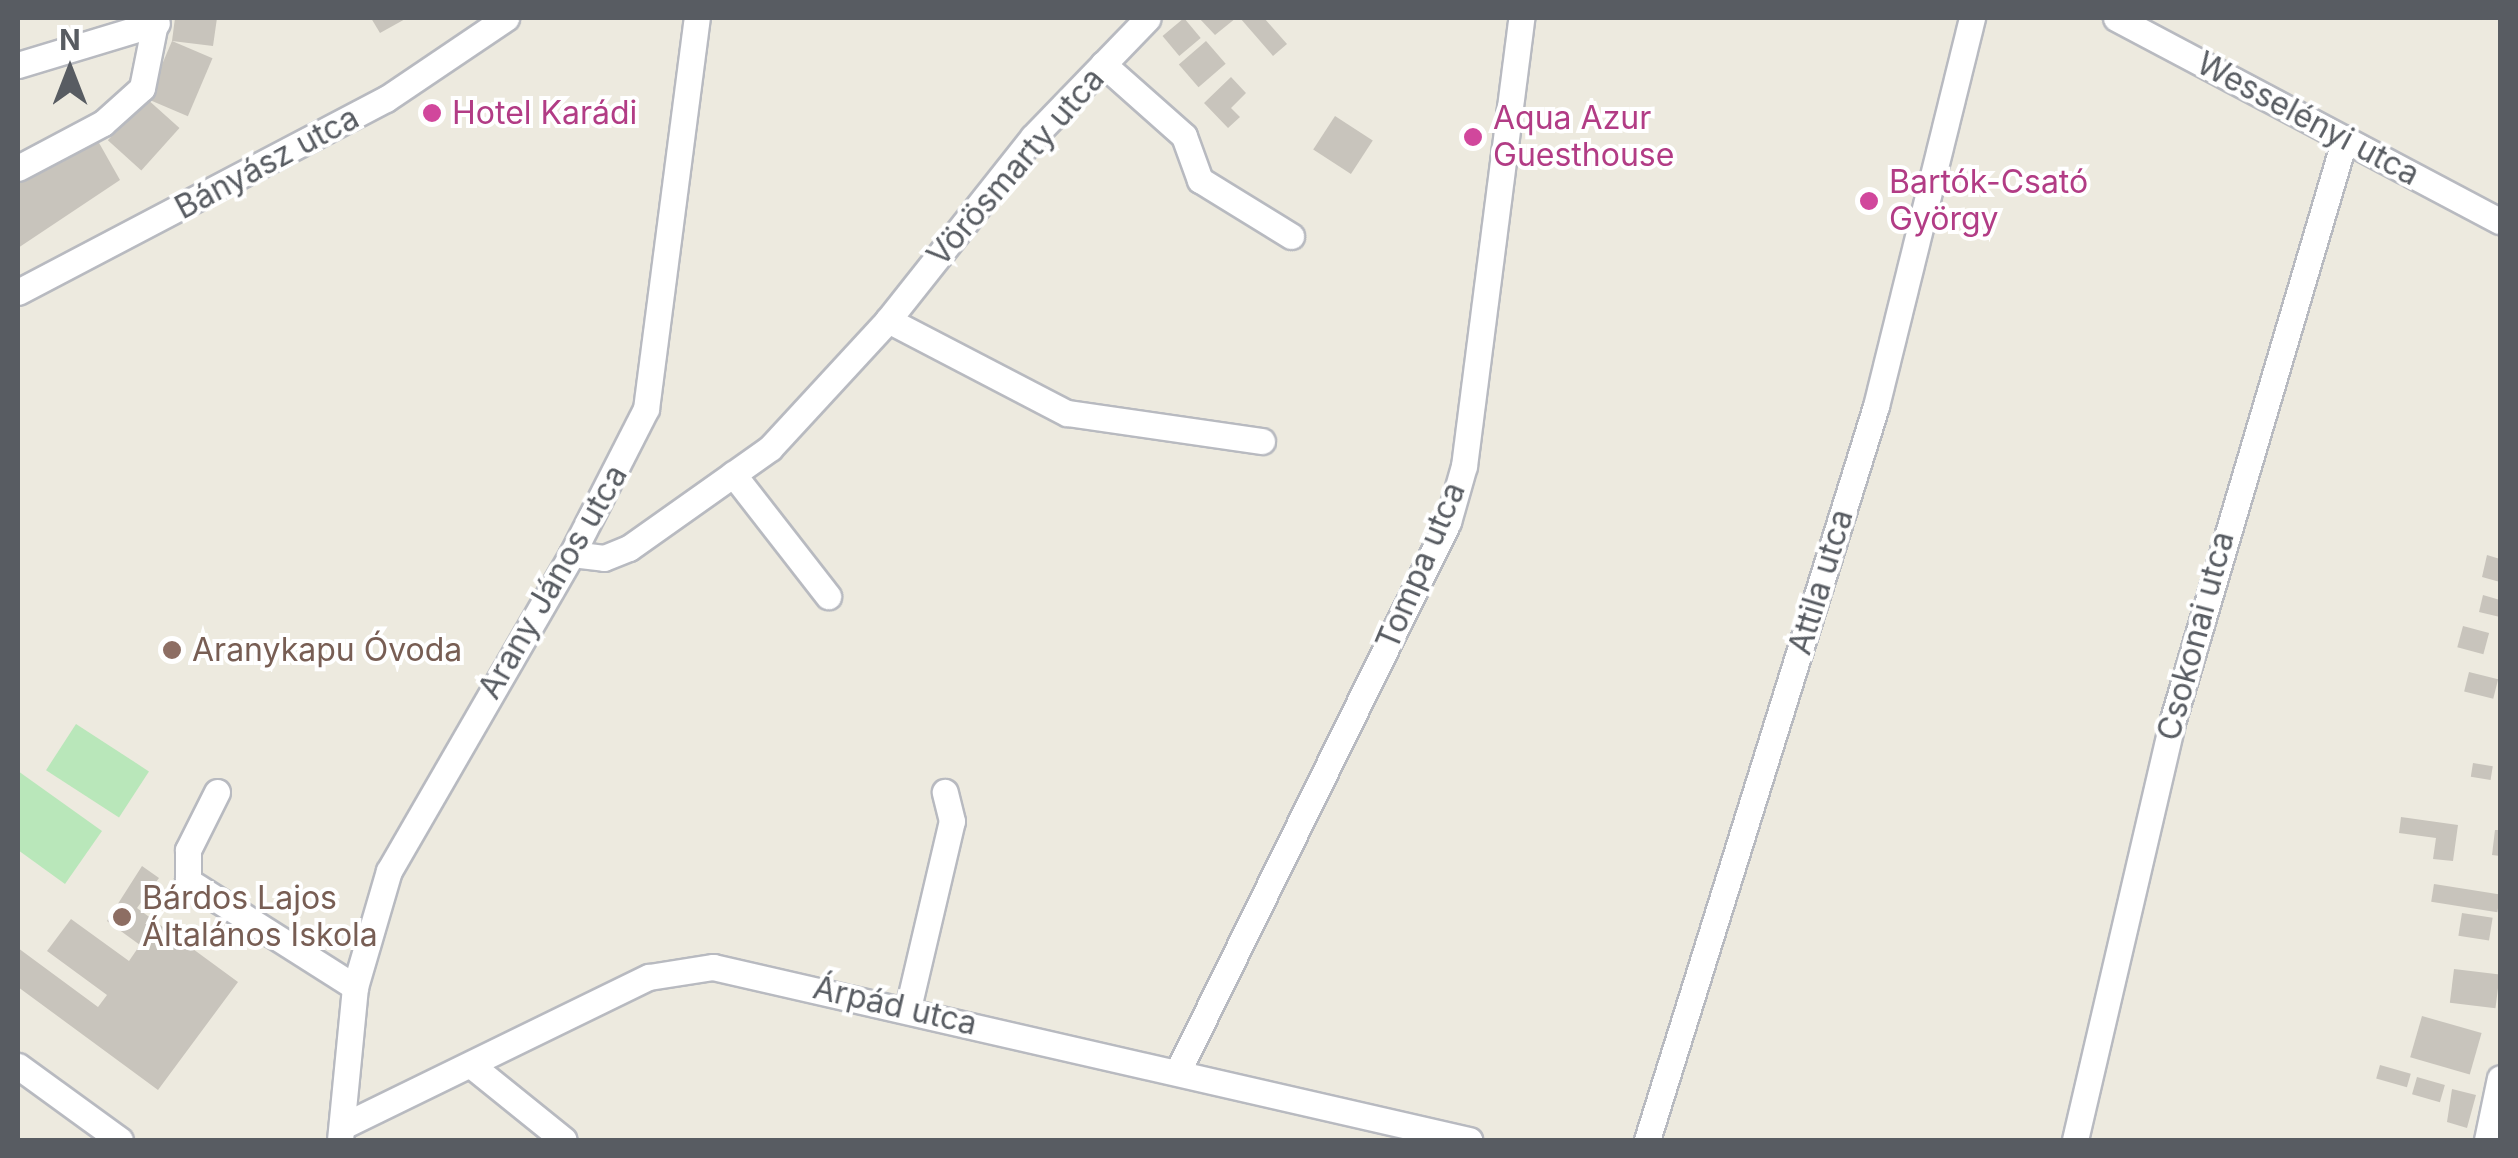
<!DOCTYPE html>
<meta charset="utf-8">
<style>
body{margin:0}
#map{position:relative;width:2518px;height:1158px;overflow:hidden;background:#edeadf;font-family:Inter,sans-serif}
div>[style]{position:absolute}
.green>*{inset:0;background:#b9e7ba;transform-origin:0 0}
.building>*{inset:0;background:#c8c4bc;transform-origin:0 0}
.roads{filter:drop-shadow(2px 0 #b8bac0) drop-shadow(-2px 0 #b8bac0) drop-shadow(0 2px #b8bac0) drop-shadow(0 -2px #b8bac0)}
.minor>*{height:25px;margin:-12.5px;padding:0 12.5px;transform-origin:12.5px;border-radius:12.5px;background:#fff}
.dots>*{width:28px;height:28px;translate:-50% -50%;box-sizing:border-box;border:5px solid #fff;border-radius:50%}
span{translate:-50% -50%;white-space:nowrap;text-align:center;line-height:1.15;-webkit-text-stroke:8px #fff;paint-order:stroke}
.hotel-label{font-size:32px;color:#b23c85}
.left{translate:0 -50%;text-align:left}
.street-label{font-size:32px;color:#585c62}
.education-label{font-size:32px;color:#785e54}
.frame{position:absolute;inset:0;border:20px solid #585c62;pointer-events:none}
.north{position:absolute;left:20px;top:20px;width:100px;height:100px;-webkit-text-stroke:8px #fff;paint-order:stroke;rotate:0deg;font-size:28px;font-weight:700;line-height:40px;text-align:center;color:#585c62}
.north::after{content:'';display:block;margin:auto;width:35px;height:45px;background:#585c62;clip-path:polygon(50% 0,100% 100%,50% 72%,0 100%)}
</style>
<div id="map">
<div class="green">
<i style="left:76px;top:724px;width:87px;height:55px;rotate:33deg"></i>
<i style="clip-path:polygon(18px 771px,102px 831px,65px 884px,18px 850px)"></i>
</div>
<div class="building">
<i style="clip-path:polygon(175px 18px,217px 18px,213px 46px,172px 41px)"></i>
<i style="clip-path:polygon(371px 18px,407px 18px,380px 33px)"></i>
<i style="left:1184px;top:18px;width:26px;height:28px;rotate:50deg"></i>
<i style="clip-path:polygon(1199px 18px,1236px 18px,1215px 35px)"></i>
<i style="clip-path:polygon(1240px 18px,1264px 18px,1287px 44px,1273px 56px)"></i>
<i style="left:172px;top:41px;width:44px;height:63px;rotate:23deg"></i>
<i style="left:1206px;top:41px;width:30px;height:36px;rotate:49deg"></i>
<i style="clip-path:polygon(1231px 77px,1246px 93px,1231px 108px,1240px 117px,1228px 128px,1204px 103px)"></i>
<i style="left:146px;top:98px;width:45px;height:57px;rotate:42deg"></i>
<i style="left:1335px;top:116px;width:45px;height:40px;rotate:33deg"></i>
<i style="clip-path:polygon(94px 134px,120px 180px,18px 248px,18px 181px)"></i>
<i style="clip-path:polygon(2487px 555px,2500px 559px,2500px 582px,2482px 577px)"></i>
<i style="clip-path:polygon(2483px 595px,2500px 600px,2500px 617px,2479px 612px)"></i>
<i style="left:2463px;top:626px;width:27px;height:22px;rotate:15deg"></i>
<i style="left:2469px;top:672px;width:30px;height:20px;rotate:14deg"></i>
<i style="left:2473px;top:763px;width:20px;height:14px;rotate:9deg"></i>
<i style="clip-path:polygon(2401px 817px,2458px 825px,2453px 861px,2433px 859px,2436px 838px,2399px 833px)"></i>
<i style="clip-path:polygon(2495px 830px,2500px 830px,2500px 856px,2492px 855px)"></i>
<i style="clip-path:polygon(142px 866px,159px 878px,137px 908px,238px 982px,158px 1090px,18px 987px,18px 948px,98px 1007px,107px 995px,47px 951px,71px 919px,129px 961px,140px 945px,107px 921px)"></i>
<i style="left:2434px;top:884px;width:67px;height:18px;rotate:9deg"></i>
<i style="left:2462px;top:913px;width:31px;height:23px;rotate:9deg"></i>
<i style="left:2454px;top:969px;width:46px;height:34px;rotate:7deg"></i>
<i style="left:2422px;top:1016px;width:62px;height:43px;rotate:16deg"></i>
<i style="left:2380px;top:1065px;width:32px;height:14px;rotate:16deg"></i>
<i style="left:2417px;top:1077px;width:29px;height:18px;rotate:16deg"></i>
<i style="clip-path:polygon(2452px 1089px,2476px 1095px,2467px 1128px,2447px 1122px)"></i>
</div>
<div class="roads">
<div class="minor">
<i style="left:2116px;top:18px;width:434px;rotate:27.9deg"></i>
<i style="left:1103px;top:64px;width:108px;rotate:41.6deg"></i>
<i style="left:1184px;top:136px;width:47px;rotate:70deg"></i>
<i style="left:1200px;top:180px;width:107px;rotate:31.6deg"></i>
<i style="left:18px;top:65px;width:145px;rotate:-16.8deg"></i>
<i style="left:18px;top:168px;width:96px;rotate:-27.9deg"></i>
<i style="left:103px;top:123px;width:52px;rotate:-41.9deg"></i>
<i style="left:142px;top:88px;width:71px;rotate:-78.7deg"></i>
<i style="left:18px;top:292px;width:416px;rotate:-27.7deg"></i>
<i style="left:386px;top:99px;width:145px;rotate:-34deg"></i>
<i style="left:888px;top:320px;width:202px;rotate:27.5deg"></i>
<i style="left:1067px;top:413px;width:197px;rotate:8.2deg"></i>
<i style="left:733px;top:474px;width:155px;rotate:52.1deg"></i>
<i style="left:572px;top:554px;width:32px;rotate:7deg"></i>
<i style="left:604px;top:558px;width:27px;rotate:-22deg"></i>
<i style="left:629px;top:548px;width:173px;rotate:-35.3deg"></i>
<i style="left:770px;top:448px;width:174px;rotate:-47.3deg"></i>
<i style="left:888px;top:320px;width:233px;rotate:-51.6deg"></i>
<i style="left:1033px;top:137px;width:165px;rotate:-46deg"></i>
<i style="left:217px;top:792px;width:65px;rotate:116.6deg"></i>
<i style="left:188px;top:850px;width:31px;rotate:90deg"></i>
<i style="left:188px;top:881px;width:198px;rotate:32.4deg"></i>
<i style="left:908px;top:1008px;width:192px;rotate:-76.8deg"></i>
<i style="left:952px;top:821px;width:30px;rotate:-104deg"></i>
<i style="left:471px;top:1065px;width:119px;rotate:38.9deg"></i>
<i style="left:18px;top:1066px;width:126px;rotate:36deg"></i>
<i style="left:1178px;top:1071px;width:612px;rotate:-63.81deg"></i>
<i style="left:1448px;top:522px;width:58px;rotate:-74.1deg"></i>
<i style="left:1464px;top:466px;width:452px;rotate:-82.7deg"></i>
<i style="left:345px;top:1125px;width:338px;rotate:-26deg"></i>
<i style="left:649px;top:977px;width:65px;rotate:-8.9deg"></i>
<i style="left:713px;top:967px;width:776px;rotate:12.89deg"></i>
<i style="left:340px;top:1140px;width:154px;rotate:-84.4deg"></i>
<i style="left:355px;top:987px;width:121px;rotate:-73.7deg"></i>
<i style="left:389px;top:871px;width:366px;rotate:-60deg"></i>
<i style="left:572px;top:554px;width:163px;rotate:-63deg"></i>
<i style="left:646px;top:409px;width:394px;rotate:-82.6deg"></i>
<i style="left:1647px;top:1140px;width:769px;rotate:-72.67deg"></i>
<i style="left:1876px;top:406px;width:400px;rotate:-76.1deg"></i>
<i style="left:2075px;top:1140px;width:425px;rotate:-76.9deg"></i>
<i style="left:2171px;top:726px;width:613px;rotate:-73.52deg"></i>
<i style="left:2487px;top:1140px;width:63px;rotate:-78.2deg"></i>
</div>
</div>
<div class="dots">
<i style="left:432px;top:113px;background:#d1479c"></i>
<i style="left:1473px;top:137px;background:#d1479c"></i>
<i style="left:1869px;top:201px;background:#d1479c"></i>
<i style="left:172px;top:650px;background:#8d6e63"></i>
<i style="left:122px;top:917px;background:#8d6e63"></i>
</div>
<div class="hotel-label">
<span class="left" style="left:452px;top:113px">Hotel Karádi</span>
<span class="left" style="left:1493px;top:137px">Aqua Azur<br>Guesthouse</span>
<span class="left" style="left:1889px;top:201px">Bartók-Csató<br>György</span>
</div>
<div class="street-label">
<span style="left:2308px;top:119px;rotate:28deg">Wesselényi utca</span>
<span style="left:267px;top:163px;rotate:-28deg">Bányász utca</span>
<span style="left:1016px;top:167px;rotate:-49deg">Vörösmarty utca</span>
<span style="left:1421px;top:566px;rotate:-67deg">Tompa utca</span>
<span style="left:553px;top:582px;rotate:-60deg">Arany János utca</span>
<span style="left:1821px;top:582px;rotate:-73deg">Attila utca</span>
<span style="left:2196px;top:636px;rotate:-75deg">Csokonai utca</span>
<span style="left:895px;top:1006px;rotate:13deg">Árpád utca</span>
</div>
<div class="education-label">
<span class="left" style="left:192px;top:650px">Aranykapu Óvoda</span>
<span class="left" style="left:142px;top:917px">Bárdos Lajos<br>Általános Iskola</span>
</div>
<div class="frame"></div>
<div class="north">N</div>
</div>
